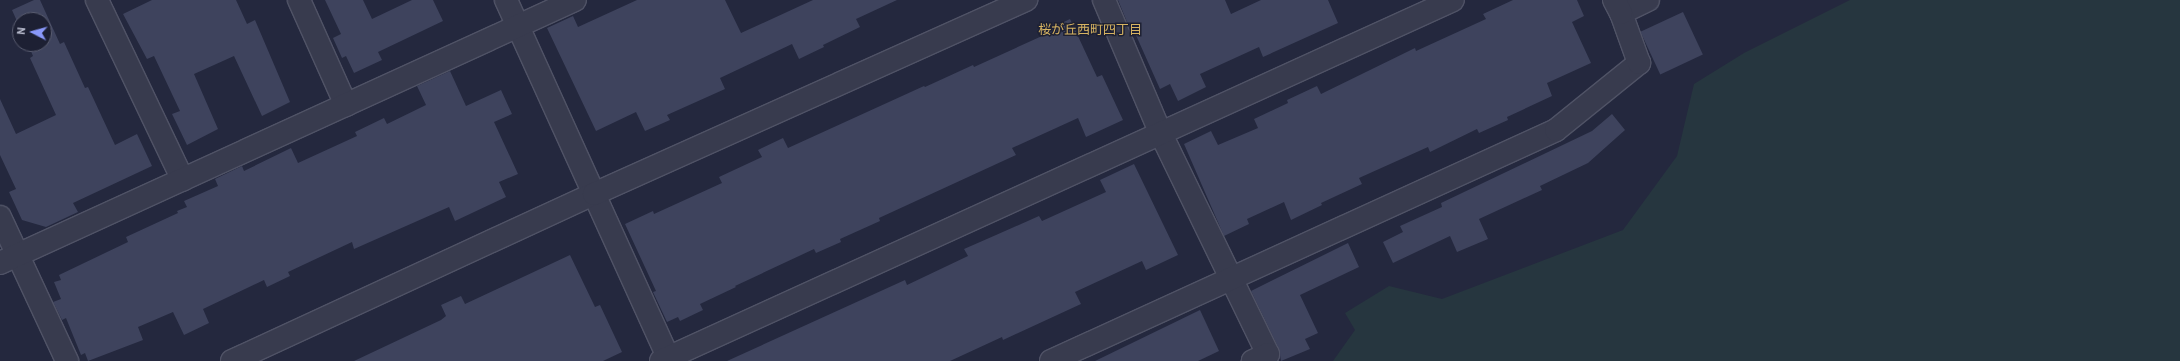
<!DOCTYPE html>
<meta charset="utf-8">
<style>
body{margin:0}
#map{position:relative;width:2180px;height:361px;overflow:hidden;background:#24283e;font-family:Barlow,"Noto Sans JP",sans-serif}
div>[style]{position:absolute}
.green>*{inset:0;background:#26363f}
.building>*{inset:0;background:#3e435d;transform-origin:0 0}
.roads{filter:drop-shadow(1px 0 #505366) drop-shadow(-1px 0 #505366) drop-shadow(0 1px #505366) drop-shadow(0 -1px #505366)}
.minor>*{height:22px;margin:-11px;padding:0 11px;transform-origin:11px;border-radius:11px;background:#383b4e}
span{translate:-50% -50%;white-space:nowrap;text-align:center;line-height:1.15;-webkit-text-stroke:3px #1d2033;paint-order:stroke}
.neighbourhood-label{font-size:13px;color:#d6b362}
.north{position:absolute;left:12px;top:12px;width:40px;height:40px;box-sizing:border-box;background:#1d2033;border:1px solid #595c6f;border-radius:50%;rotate:276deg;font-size:11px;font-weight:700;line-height:16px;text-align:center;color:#b4b7c9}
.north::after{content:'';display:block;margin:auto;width:14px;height:18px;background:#8998f9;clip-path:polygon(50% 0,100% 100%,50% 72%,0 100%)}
</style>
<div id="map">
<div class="green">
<i style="clip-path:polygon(1850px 0,2180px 0,2180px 361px,1333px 361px,1355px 330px,1345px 313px,1389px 286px,1442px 299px,1623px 230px,1677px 156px,1694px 84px,1744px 53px)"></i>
</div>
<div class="building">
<i style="clip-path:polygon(34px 0,40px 0,60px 44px,64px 42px,85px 88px,88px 87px,115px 145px,137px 134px,152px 166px,73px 203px,78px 212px,46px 227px,22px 220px,9px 192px,16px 189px,0 155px,0 99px,16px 134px,56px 115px,30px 58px,33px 56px,28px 44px,44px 44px,44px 20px,20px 20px,20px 28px,12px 10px)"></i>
<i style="clip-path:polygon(152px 0,236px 0,247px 24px,255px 20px,290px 102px,262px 116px,234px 56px,194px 74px,218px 129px,187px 145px,172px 114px,180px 111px,154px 56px,147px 59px,123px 14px)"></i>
<i style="clip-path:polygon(325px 0,363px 0,372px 19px,412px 0,433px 0,443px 21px,378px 52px,382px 60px,354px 73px,346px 56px,342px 58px,333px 38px,341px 34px)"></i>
<i style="clip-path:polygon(637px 0,725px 0,741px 33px,813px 0,897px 0,856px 19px,860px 27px,823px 45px,824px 47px,799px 59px,792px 44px,720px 78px,725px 89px,667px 115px,670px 120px,645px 131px,636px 112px,596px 131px,547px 28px,573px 16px,578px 27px)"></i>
<i style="clip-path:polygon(1118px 0,1225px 0,1231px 14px,1261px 0,1328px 0,1338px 23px,1263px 57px,1259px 47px,1200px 74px,1206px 87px,1178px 101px,1170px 84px,1160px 89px,1135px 33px,1132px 34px)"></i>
<i style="clip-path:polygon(1513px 0,1577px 0,1584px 16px,1572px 22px,1591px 63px,1547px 83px,1552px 96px,1507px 117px,1508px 120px,1479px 133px,1477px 129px,1430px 152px,1428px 147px,1359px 178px,1362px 184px,1321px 203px,1322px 205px,1291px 220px,1284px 202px,1247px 219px,1249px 224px,1224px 236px,1184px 144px,1211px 131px,1218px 145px,1258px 128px,1254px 119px,1288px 103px,1287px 100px,1317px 86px,1321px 94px,1415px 48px,1416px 51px,1486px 19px,1483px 14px)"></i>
<i style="left:1683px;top:12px;width:47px;height:47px;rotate:65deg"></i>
<i style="clip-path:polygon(1070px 19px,1097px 77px,1102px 75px,1123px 120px,1086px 137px,1078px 118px,1012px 148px,1016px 155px,879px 218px,880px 221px,840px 239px,841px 242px,816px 253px,814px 249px,735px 286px,736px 287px,700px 304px,703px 310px,680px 321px,678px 317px,667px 322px,653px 292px,656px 291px,625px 224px,653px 211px,654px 214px,722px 183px,719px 177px,762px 157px,758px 150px,783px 138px,788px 148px,924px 86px,925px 87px,973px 65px,974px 67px,1042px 36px,1041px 33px)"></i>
<i style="clip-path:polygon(450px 71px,466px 106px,501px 90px,512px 114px,494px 122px,518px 174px,499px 182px,506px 197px,455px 221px,449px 207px,354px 249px,352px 242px,288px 272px,290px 276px,267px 287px,264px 280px,203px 309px,209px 323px,184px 335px,173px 312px,138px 327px,143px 340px,88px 361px,85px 353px,81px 355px,66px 318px,62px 320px,53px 302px,61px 299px,54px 282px,61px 280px,59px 275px,128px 242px,126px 237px,178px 213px,177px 211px,187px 207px,184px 201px,218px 186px,215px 179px,242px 166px,244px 171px,291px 148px,298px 163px,357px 136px,355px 132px,384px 118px,387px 124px,426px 105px,417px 86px)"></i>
<i style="clip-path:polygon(1612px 114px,1625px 130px,1588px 163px,1540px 186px,1542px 190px,1479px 219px,1488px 239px,1457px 252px,1450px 236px,1393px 263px,1383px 242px,1403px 232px,1400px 226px,1442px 207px,1441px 203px,1592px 131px)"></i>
<i style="clip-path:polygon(1134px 164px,1178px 255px,1146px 270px,1142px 261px,1075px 292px,1081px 304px,1003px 340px,1002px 337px,950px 361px,727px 361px,905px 280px,907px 285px,968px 256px,964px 249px,996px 235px,1039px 216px,1042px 221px,1106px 192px,1100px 180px)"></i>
<i style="clip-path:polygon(1348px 243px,1359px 267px,1300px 295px,1318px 333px,1305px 339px,1310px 349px,1281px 361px,1279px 349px,1251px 291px)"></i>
<i style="clip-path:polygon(570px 255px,595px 307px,600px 305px,622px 352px,603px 361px,354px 361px,441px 320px,446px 316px,441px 305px,461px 296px,465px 304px)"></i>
<i style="clip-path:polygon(1200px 310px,1219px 351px,1198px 361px,1095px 361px)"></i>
</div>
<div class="roads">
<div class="minor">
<i style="left:97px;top:0;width:199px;rotate:64.5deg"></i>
<i style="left:299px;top:0;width:115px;rotate:65.9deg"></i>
<i style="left:506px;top:0;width:397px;rotate:65.6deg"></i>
<i style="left:1104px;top:0;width:146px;rotate:67deg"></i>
<i style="left:1161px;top:134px;width:245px;rotate:64.1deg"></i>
<i style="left:1268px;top:354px;width:17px;rotate:155deg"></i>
<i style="left:1621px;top:13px;width:30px;rotate:-26deg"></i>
<i style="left:0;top:217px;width:159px;rotate:65deg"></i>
<i style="left:0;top:263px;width:632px;rotate:-24.58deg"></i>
<i style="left:232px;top:361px;width:399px;rotate:-24.8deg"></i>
<i style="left:594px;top:194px;width:474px;rotate:-24.2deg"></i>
<i style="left:661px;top:361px;width:870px;rotate:-24.5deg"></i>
<i style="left:1051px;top:361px;width:555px;rotate:-24.58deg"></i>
<i style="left:1556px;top:130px;width:107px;rotate:-38.9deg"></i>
<i style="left:1639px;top:63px;width:53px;rotate:-109.8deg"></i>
<i style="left:1621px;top:13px;width:15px;rotate:-118deg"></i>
</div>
</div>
<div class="neighbourhood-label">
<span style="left:1090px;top:29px">桜が丘西町四丁目</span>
</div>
<div class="north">N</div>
</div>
